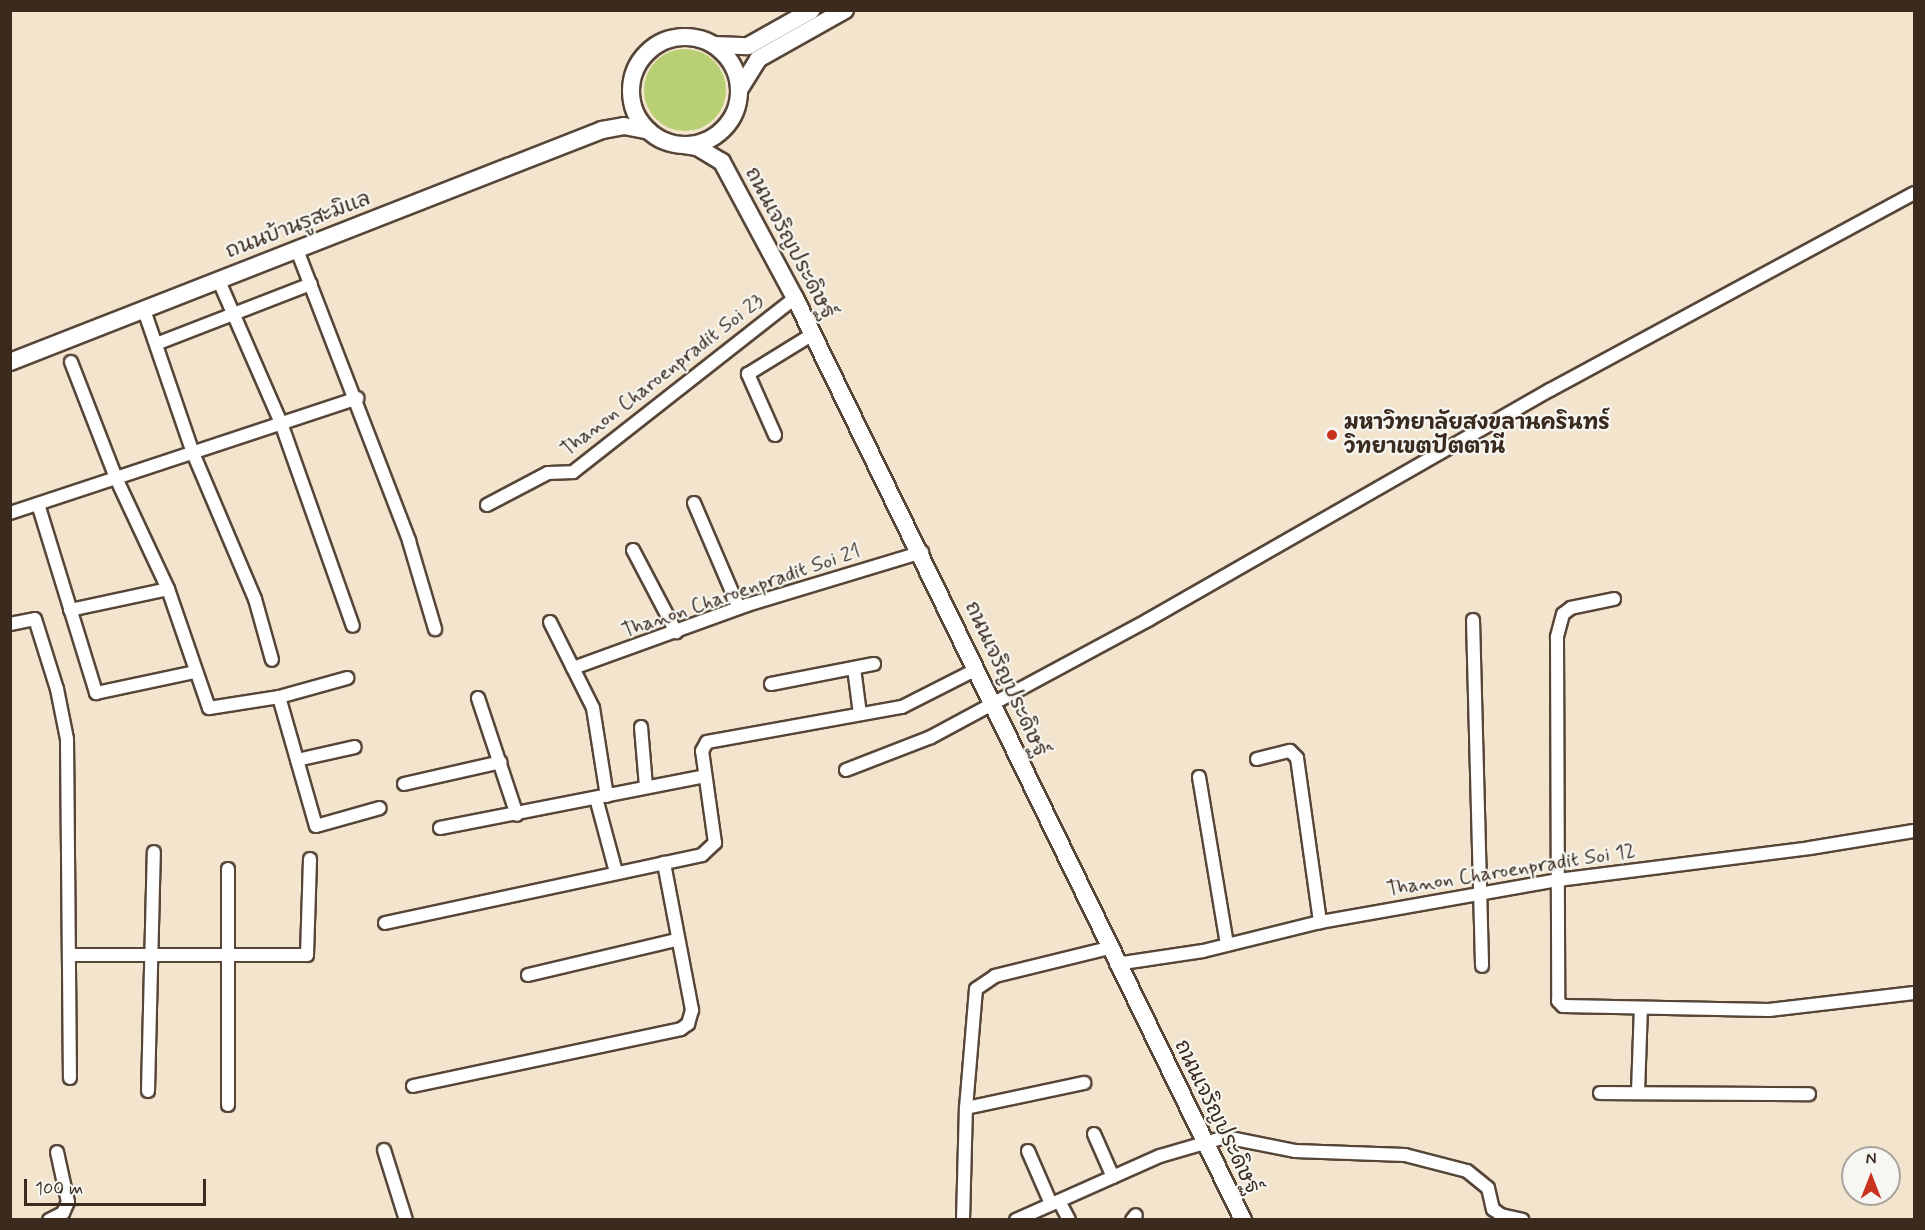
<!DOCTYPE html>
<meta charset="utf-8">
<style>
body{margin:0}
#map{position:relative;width:1925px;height:1230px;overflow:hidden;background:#f3e4ce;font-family:Mynerve,"Playpen Sans Thai",sans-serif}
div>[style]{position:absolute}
.green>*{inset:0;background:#b8cf73}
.round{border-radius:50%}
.roads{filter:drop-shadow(2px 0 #574638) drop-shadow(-2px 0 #574638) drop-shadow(0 2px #574638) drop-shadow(0 -2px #574638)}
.minor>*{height:12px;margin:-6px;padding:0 6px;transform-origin:6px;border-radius:6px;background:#fff}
.major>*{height:16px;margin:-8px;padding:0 8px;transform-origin:8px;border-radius:8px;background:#fff}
.major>.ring{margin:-8px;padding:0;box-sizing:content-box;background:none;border:16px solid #fff;border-radius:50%}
.dots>*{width:16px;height:16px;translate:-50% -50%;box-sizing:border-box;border:3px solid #f6f6f2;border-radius:50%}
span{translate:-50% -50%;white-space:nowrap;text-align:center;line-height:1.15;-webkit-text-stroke:4.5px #f6f6f2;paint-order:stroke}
.street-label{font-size:21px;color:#3b2a1e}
.poi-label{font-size:21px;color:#3b2a1e;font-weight:700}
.left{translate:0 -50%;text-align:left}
.frame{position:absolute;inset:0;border:12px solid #3b2a1e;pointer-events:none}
.north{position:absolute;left:1841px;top:1146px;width:60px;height:60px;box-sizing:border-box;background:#f6f6f2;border:2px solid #aba49d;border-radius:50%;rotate:0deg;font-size:16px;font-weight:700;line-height:24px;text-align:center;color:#3b2a1e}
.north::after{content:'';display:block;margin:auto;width:21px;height:27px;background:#c8321e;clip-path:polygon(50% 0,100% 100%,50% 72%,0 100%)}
.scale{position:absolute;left:24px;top:1179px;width:182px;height:27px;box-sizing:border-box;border:3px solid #3b2a1e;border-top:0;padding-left:8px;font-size:18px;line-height:21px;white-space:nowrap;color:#3b2a1e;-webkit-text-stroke:4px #f6f6f2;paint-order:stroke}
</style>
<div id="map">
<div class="green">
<i class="round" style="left:644px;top:49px;width:82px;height:82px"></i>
</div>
<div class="roads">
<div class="minor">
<i style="left:297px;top:250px;width:312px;rotate:68.9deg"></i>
<i style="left:409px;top:541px;width:92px;rotate:73.5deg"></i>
<i style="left:219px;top:281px;width:155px;rotate:66.4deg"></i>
<i style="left:281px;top:423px;width:215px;rotate:70.5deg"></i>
<i style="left:144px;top:310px;width:151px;rotate:71.1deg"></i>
<i style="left:193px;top:453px;width:159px;rotate:67deg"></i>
<i style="left:255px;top:599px;width:63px;rotate:74.4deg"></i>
<i style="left:156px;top:344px;width:166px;rotate:-21.2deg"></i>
<i style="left:71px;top:362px;width:124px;rotate:68.8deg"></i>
<i style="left:116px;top:478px;width:123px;rotate:64.9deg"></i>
<i style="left:168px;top:589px;width:126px;rotate:71deg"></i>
<i style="left:209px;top:708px;width:71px;rotate:-8.9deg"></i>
<i style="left:279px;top:697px;width:71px;rotate:-15.6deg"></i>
<i style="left:775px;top:435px;width:67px;rotate:-113.9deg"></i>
<i style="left:748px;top:374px;width:76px;rotate:-31.6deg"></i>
<i style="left:694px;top:503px;width:114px;rotate:66.8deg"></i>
<i style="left:38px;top:504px;width:198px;rotate:72.9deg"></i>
<i style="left:96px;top:693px;width:101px;rotate:-12deg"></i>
<i style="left:487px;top:505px;width:69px;rotate:-27.7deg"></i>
<i style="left:548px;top:473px;width:25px;rotate:-2deg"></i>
<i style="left:573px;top:472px;width:282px;rotate:-38.1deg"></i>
<i style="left:10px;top:513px;width:366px;rotate:-18.3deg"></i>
<i style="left:633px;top:550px;width:93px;rotate:62.3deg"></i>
<i style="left:1614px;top:599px;width:44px;rotate:168.2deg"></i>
<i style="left:1571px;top:608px;width:10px;rotate:143deg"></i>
<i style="left:1563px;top:614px;width:24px;rotate:105deg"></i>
<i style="left:1557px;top:637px;width:364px;rotate:89.8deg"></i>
<i style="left:1558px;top:1001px;width:7px;rotate:45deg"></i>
<i style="left:1563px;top:1006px;width:206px;rotate:1.1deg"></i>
<i style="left:1769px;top:1010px;width:146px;rotate:-6.7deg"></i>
<i style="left:70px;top:610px;width:100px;rotate:-12.1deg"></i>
<i style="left:1473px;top:620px;width:346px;rotate:88.5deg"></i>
<i style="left:550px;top:622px;width:96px;rotate:63.4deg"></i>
<i style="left:593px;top:708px;width:89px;rotate:81deg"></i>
<i style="left:10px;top:624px;width:25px;rotate:-11deg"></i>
<i style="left:35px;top:619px;width:73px;rotate:72.6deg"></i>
<i style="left:57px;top:689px;width:51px;rotate:78.7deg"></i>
<i style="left:67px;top:739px;width:339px;rotate:89.5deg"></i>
<i style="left:573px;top:668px;width:185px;rotate:-19.9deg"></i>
<i style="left:747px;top:605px;width:183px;rotate:-16.8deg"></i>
<i style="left:854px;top:668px;width:46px;rotate:82.6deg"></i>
<i style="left:771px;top:684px;width:105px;rotate:-11deg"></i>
<i style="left:279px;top:697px;width:134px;rotate:74deg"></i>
<i style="left:316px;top:826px;width:66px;rotate:-15.7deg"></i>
<i style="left:478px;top:698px;width:123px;rotate:71.6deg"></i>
<i style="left:641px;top:727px;width:60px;rotate:85.2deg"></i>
<i style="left:1257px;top:759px;width:34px;rotate:-14deg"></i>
<i style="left:1290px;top:751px;width:10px;rotate:45deg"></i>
<i style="left:1297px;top:758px;width:166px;rotate:82deg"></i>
<i style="left:297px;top:760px;width:59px;rotate:-12.6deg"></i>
<i style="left:846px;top:770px;width:91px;rotate:-21.2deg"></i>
<i style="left:931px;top:737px;width:247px;rotate:-28.3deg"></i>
<i style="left:1148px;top:620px;width:463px;rotate:-29.8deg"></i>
<i style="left:1550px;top:390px;width:414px;rotate:-28.4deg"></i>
<i style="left:1199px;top:777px;width:170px;rotate:80.5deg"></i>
<i style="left:404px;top:784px;width:99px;rotate:-12.8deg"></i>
<i style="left:596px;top:798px;width:77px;rotate:74.9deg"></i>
<i style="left:440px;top:828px;width:270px;rotate:-11.1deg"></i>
<i style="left:228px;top:869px;width:236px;rotate:90deg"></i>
<i style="left:385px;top:923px;width:324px;rotate:-12.1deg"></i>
<i style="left:702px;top:855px;width:18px;rotate:-43deg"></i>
<i style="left:715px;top:843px;width:93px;rotate:-98deg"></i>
<i style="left:702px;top:751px;width:10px;rotate:-61deg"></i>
<i style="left:707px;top:742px;width:198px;rotate:-10.2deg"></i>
<i style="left:902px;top:707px;width:84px;rotate:-26.9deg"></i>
<i style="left:70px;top:955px;width:237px"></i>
<i style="left:307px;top:955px;width:96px;rotate:-88.2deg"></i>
<i style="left:1116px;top:964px;width:88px;rotate:-8.5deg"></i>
<i style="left:1203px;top:951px;width:121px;rotate:-13.9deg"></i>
<i style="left:1320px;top:922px;width:242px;rotate:-10deg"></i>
<i style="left:1558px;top:880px;width:254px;rotate:-7.2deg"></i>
<i style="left:1810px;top:848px;width:105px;rotate:-9.3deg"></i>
<i style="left:528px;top:975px;width:152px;rotate:-13.3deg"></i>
<i style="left:413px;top:1086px;width:274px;rotate:-12deg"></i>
<i style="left:681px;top:1029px;width:9px;rotate:-36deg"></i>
<i style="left:688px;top:1024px;width:15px;rotate:-74deg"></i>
<i style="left:692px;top:1010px;width:150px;rotate:-100.8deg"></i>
<i style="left:148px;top:1091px;width:239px;rotate:-88.6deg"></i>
<i style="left:1638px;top:1092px;width:84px;rotate:-88deg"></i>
<i style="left:1600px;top:1093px;width:209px;rotate:0.3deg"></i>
<i style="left:966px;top:1108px;width:121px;rotate:-12deg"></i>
<i style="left:1094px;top:1134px;width:47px;rotate:66.2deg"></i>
<i style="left:384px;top:1150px;width:73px;rotate:72.6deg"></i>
<i style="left:1028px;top:1151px;width:58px;rotate:66.5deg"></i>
<i style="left:1059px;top:1201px;width:21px;rotate:62deg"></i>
<i style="left:49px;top:1220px;width:16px;rotate:-27deg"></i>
<i style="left:63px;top:1213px;width:12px;rotate:-66deg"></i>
<i style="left:68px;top:1202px;width:51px;rotate:-102.4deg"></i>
<i style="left:963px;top:1220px;width:112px;rotate:-88.5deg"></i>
<i style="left:966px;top:1108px;width:119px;rotate:-85.2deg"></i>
<i style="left:976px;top:989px;width:23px;rotate:-34deg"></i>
<i style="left:995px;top:976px;width:117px;rotate:-13.8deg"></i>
<i style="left:1016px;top:1220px;width:158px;rotate:-24deg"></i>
<i style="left:1160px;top:1156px;width:68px;rotate:-16.3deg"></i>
<i style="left:1225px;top:1137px;width:71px;rotate:11.3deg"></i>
<i style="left:1295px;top:1151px;width:110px;rotate:2.1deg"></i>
<i style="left:1405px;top:1155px;width:64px;rotate:14.5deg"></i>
<i style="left:1467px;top:1171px;width:27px;rotate:39deg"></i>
<i style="left:1488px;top:1188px;width:22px;rotate:77deg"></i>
<i style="left:1493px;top:1209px;width:10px;rotate:37deg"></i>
<i style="left:1501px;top:1215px;width:22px;rotate:13deg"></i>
<i style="left:1132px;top:1220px;width:6px;rotate:-51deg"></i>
</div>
<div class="major">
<i class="ring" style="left:631px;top:37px;width:92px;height:92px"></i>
<i style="left:714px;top:45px;width:34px;rotate:2deg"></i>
<i style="left:748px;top:46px;width:73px;rotate:-29.4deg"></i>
<i style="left:739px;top:90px;width:36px;rotate:-58deg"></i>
<i style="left:758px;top:59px;width:100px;rotate:-29.4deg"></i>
<i style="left:684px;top:145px;width:13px;rotate:9deg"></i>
<i style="left:697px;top:147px;width:29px;rotate:31deg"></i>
<i style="left:722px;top:162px;width:154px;rotate:61.8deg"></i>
<i style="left:795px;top:298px;width:1025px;rotate:64.08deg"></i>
<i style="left:10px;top:362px;width:636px;rotate:-21.4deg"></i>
<i style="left:602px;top:130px;width:22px;rotate:-10deg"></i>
<i style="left:624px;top:126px;width:25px;rotate:11deg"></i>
</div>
</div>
<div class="dots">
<i style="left:1332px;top:435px;background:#c8321e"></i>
</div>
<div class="street-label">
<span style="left:298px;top:225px;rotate:-21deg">ถนนบ้านรูสะมิแล</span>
<span style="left:790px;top:243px;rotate:62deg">ถนนเจริญประดิษฐ์</span>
<span style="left:662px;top:375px;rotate:-38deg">Thanon Charoenpradit Soi 23</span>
<span style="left:741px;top:591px;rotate:-19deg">Thanon Charoenpradit Soi 21</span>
<span style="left:1006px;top:679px;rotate:65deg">ถนนเจริญประดิษฐ์</span>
<span style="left:1511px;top:870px;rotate:-9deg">Thanon Charoenpradit Soi 12</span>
<span style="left:1217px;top:1117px;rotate:64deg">ถนนเจริญประดิษฐ์</span>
</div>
<div class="poi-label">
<span class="left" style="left:1344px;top:435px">มหาวิทยาลัยสงขลานครินทร์<br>วิทยาเขตปัตตานี</span>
</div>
<div class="frame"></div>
<div class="north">N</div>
<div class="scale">100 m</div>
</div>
